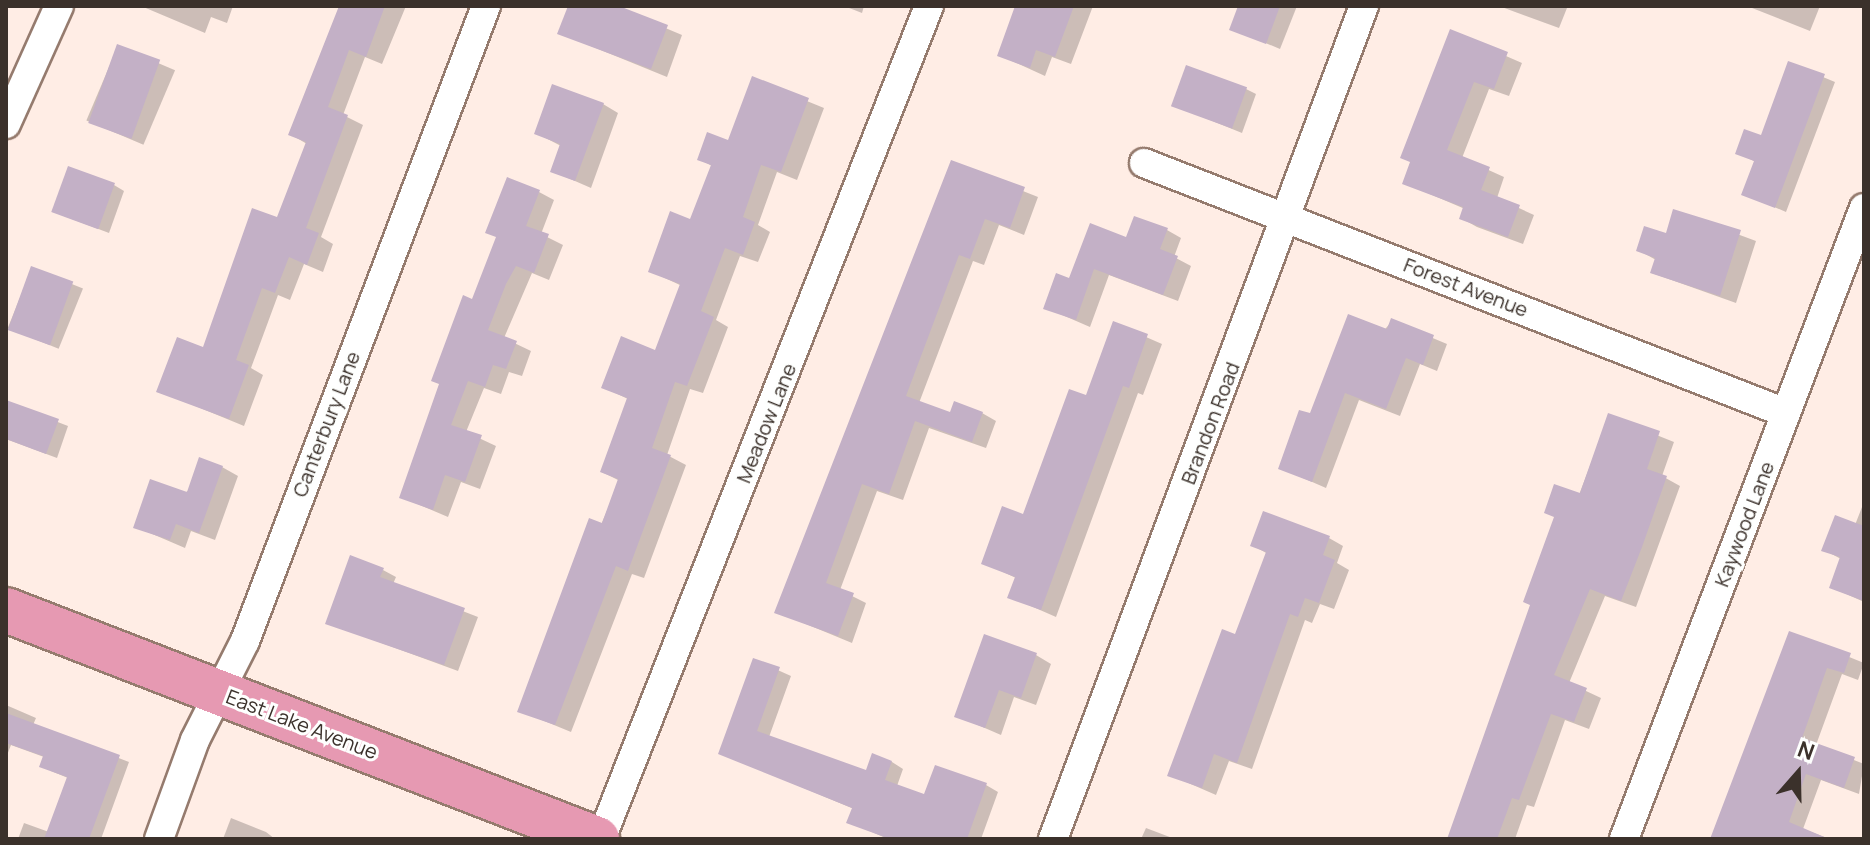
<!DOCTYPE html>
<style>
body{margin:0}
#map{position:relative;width:1870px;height:845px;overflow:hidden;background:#ffede5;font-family:Manrope,sans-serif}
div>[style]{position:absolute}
.shadow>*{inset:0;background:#0003;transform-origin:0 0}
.building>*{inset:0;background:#c3b0c6;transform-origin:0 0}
.roads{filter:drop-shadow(2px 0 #957b6e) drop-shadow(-2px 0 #957b6e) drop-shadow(0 2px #957b6e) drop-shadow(0 -2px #957b6e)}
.street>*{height:28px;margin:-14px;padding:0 14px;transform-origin:14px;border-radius:14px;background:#fff}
.primary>*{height:44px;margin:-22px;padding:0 22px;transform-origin:22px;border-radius:22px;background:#e699b2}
span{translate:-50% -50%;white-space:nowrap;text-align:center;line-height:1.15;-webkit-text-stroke:6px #fefffe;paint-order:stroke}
.street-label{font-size:20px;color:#3b312b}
.frame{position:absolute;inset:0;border:8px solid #3b312b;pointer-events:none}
.north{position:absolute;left:1758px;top:733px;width:80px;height:80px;-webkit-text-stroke:6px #fefffe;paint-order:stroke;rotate:20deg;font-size:22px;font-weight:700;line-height:32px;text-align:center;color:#3b312b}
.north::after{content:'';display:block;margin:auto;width:28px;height:36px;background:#3b312b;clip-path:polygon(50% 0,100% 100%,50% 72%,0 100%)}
</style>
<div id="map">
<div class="shadow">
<i style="clip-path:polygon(141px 6px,233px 6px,227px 23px,211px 17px,205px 33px)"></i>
<i style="clip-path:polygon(341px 6px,406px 6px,382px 64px,365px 57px,343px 115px,363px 125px,321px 237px,333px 244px,323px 272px,304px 264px,290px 300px,278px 295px,251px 368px,263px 375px,244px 426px,159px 391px,205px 350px,278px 220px,307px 144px,290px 134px)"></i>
<i style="clip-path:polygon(570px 6px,613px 6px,682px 35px,667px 77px,559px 33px)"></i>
<i style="clip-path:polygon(844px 6px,864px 6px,862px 13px)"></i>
<i style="clip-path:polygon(1017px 6px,1093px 6px,1071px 64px,1052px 57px,1045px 76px,999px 55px)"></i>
<i style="clip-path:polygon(1240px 6px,1297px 6px,1280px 49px,1232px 29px)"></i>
<i style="clip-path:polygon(1499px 6px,1565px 6px,1567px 8px,1559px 28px)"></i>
<i style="clip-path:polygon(1747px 6px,1820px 6px,1810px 31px)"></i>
<i style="clip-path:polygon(1451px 32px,1522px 63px,1509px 96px,1489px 89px,1462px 158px,1504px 177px,1497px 198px,1534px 215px,1523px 244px,1477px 227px,1461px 218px,1465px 209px,1404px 183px)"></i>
<i style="left:118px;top:46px;width:62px;height:81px;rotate:23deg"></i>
<i style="clip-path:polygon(1789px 63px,1835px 82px,1786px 212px,1744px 194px,1756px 162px,1738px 153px,1762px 137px)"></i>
<i style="clip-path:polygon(753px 79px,824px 108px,797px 180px,777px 172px,758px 225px,770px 232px,758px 262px,740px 256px,716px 320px,728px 327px,703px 393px,690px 389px,667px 455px,686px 465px,644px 578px,632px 574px,571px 732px,520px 711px,620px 481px,602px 472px,628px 399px,603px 387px,656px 352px,682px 286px,650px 271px,691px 221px,712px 166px,699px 159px,729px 143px)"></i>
<i style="clip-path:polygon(1246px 89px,1256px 94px,1242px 133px,1173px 105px)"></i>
<i style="clip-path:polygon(603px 104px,618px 113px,591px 188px,552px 171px,561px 146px,536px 133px)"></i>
<i style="clip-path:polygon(952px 163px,1038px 197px,1024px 235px,999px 225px,984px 265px,973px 261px,919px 403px,951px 415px,982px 413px,996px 421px,986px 448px,929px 428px,903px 500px,877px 491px,840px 590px,866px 603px,852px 643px,777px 612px)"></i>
<i style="clip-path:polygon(114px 185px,124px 191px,109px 233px,64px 216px)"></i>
<i style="clip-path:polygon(539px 192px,554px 200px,541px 234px,563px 245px,549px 280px,532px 273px,504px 338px,531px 351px,522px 376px,509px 372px,501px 394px,484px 388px,466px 432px,496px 446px,480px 489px,461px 482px,448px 517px,401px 497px,473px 301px)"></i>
<i style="clip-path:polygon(1675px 211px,1756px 241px,1736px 303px,1652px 273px,1656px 260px,1638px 250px,1667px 235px)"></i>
<i style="clip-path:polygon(1167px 230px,1181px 238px,1174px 257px,1191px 266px,1178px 301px,1109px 275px,1090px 327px,1046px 308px,1071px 280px)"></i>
<i style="left:32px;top:268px;width:55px;height:65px;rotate:22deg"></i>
<i style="clip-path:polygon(1392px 321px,1447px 344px,1437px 371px,1420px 364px,1400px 416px,1359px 400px,1326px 488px,1280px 468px,1311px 416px)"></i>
<i style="clip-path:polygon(1114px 323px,1162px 344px,1143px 395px,1138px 393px,1056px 617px,1010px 597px,1016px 578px,984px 563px,1025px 516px,1087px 397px)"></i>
<i style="clip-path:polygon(6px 402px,68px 426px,57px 458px,6px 439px)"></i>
<i style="clip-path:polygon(1609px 416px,1674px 442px,1662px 476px,1680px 486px,1636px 607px,1605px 596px,1569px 683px,1601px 698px,1589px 729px,1565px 720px,1534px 807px,1527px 805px,1515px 839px,1448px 839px)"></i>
<i style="clip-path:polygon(222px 467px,238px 476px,215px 540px,191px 531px,185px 548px,136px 527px)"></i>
<i style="clip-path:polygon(1862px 507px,1864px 507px,1864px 602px,1831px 587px,1841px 559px,1824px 550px,1855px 525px)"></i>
<i style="clip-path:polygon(1329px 538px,1343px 546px,1337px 563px,1349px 570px,1334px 609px,1320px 604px,1312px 623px,1305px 620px,1252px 769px,1229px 761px,1216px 795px,1170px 775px,1236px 636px,1268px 554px,1252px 545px)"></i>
<i style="clip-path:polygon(383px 570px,396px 577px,393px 584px,478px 617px,458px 671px,327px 623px)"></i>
<i style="clip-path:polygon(1790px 633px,1864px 663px,1858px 680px,1842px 674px,1816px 745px,1864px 764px,1859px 794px,1821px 780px,1803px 829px,1830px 839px,1712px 839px)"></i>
<i style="clip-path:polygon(1036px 655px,1051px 664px,1036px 705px,1014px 697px,1001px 735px,957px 716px)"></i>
<i style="clip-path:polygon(755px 660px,791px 676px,769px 737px,867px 773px,873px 756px,892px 762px,903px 769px,897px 786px,926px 796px,986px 785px,998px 792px,981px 839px,888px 839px,849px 822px,854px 809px,720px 753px)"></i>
<i style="clip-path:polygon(6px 705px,36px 718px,33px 725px,129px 762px,101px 839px,18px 839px,24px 823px,49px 832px,68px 778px,51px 771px,44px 757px,11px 745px,6px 758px)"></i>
<i style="clip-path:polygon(231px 818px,266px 832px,275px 839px,223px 839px)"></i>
<i style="clip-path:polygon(1146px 828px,1175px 839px,1141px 839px)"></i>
</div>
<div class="building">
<i style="clip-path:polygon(339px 6px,385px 6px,366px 57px,349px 50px,328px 107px,348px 115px,306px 228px,319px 233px,307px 265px,289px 257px,275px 293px,262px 288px,236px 360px,249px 365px,229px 419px,156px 392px,177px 337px,203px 347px,252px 208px,277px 217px,306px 142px,288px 135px)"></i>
<i style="clip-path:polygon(568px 6px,619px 6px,668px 25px,651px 69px,557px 34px)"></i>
<i style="clip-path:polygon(1015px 6px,1074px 6px,1055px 57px,1036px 50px,1030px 68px,997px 56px)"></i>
<i style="clip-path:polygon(1238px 6px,1280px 6px,1266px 44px,1229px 30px)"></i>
<i style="clip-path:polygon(1450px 29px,1508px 52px,1494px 89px,1474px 82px,1447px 150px,1490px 167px,1481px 190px,1520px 205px,1508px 237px,1459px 219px,1463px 207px,1402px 184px,1410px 162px,1400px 158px)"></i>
<i style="left:117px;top:44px;width:46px;height:84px;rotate:20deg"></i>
<i style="clip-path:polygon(1788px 61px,1825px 74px,1775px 208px,1741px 195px,1754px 161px,1735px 154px,1744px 129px,1761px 135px)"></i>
<i style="left:1186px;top:65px;width:65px;height:44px;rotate:20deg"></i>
<i style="clip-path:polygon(752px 76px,809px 98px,781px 172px,761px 165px,743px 217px,755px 222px,743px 255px,725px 248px,701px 311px,714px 317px,687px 386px,675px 382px,652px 448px,671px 455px,628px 571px,616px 566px,555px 725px,517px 712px,589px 518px,602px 523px,618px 479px,600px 472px,627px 398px,601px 388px,621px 336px,655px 350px,680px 284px,648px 272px,670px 211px,690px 219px,711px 165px,697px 160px,707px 132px,728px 140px)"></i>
<i style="clip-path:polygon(552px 84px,604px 103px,575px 181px,550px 172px,560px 144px,534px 134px)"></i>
<i style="clip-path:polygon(951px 160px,1025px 187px,1010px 228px,985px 219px,970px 259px,959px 255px,906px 396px,950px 412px,954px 401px,983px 412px,972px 442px,915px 421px,889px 494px,862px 484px,826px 583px,854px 593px,838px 636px,774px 613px)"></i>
<i style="left:68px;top:166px;width:50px;height:49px;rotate:20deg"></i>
<i style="clip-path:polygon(507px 177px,540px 190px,526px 226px,549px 234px,534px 273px,516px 266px,506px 284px,488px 330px,517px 341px,506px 369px,493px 365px,485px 387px,468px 381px,451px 425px,482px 435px,465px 482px,445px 475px,433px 510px,399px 498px,439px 384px,431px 381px,463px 295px,472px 299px,496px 237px,485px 233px)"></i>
<i style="clip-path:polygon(1673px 209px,1741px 230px,1720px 296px,1650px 273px,1655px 258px,1636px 251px,1644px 226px,1666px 233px)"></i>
<i style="clip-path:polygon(1134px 216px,1168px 228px,1160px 249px,1178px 256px,1163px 295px,1094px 269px,1076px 320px,1043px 309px,1056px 273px,1069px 278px,1090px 223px,1126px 237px)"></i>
<i style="left:31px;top:266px;width:45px;height:68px;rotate:20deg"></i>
<i style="clip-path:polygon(1348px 314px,1387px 329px,1391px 318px,1434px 335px,1423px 365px,1406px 358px,1386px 409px,1345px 393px,1312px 482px,1278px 469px,1299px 410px,1310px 413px)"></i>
<i style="clip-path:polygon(1113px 321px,1148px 334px,1129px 388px,1123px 386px,1041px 610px,1007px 598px,1015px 577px,981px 564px,1002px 506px,1023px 514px,1069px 389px,1086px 395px)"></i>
<i style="clip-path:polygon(6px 400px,59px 419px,46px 454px,6px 439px)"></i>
<i style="clip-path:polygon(1608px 413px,1660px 431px,1647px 469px,1667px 476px,1642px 547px,1621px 601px,1590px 589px,1554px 675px,1587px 688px,1574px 722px,1551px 714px,1519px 800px,1512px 798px,1497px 839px,1447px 839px,1530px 605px,1523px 602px,1554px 517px,1544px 513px,1554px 484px,1580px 493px)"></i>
<i style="clip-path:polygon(199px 457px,223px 466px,199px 533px,176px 524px,170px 540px,133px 528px,150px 479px,187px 492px)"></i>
<i style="clip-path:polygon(1263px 511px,1330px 536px,1323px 555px,1335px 560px,1319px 603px,1305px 598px,1298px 617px,1290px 614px,1237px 763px,1214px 754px,1202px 788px,1167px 776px,1222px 629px,1235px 634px,1266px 552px,1250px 546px)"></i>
<i style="clip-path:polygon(1835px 515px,1864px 526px,1864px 601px,1829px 588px,1840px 557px,1821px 551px)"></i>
<i style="clip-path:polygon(350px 555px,384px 568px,380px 577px,465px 608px,444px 665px,325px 624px)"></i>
<i style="clip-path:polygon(1789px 631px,1851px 653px,1844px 673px,1827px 668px,1802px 738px,1855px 757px,1844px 788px,1806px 774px,1789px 822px,1829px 839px,1710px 839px)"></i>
<i style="clip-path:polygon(984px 634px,1037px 653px,1021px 698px,999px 690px,985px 728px,954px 717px)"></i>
<i style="clip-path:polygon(753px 658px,780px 667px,757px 731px,866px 770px,872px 753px,892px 761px,885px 780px,924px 794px,935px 765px,987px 783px,967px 839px,890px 839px,846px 823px,852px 808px,718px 754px)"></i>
<i style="clip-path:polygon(6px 713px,120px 755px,89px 839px,44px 839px,67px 777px,39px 767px,43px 756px,6px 743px)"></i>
</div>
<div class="roads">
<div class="street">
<i style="left:6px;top:124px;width:129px;rotate:-65.8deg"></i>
<i style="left:1144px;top:163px;width:689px;rotate:21.28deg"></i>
<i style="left:159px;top:839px;width:105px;rotate:-70deg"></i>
<i style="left:195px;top:740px;width:111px;rotate:-63.2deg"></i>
<i style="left:245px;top:641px;width:679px;rotate:-69.22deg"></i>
<i style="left:601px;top:839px;width:895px;rotate:-68.51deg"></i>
<i style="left:1053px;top:839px;width:889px;rotate:-69.53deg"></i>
<i style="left:1624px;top:839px;width:675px;rotate:-69.18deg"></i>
</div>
<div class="primary">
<i style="left:6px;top:610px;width:634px;rotate:21.18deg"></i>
</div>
</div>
<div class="street-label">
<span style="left:1466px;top:287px;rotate:21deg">Forest Avenue</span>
<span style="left:766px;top:423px;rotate:-68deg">Meadow Lane</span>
<span style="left:1210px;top:423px;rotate:-69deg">Brandon Road</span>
<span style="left:326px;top:424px;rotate:-69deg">Canterbury Lane</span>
<span style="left:1744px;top:524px;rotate:-69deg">Kaywood Lane</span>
<span style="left:302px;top:724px;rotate:21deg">East Lake Avenue</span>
</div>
<div class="frame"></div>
<div class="north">N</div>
</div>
